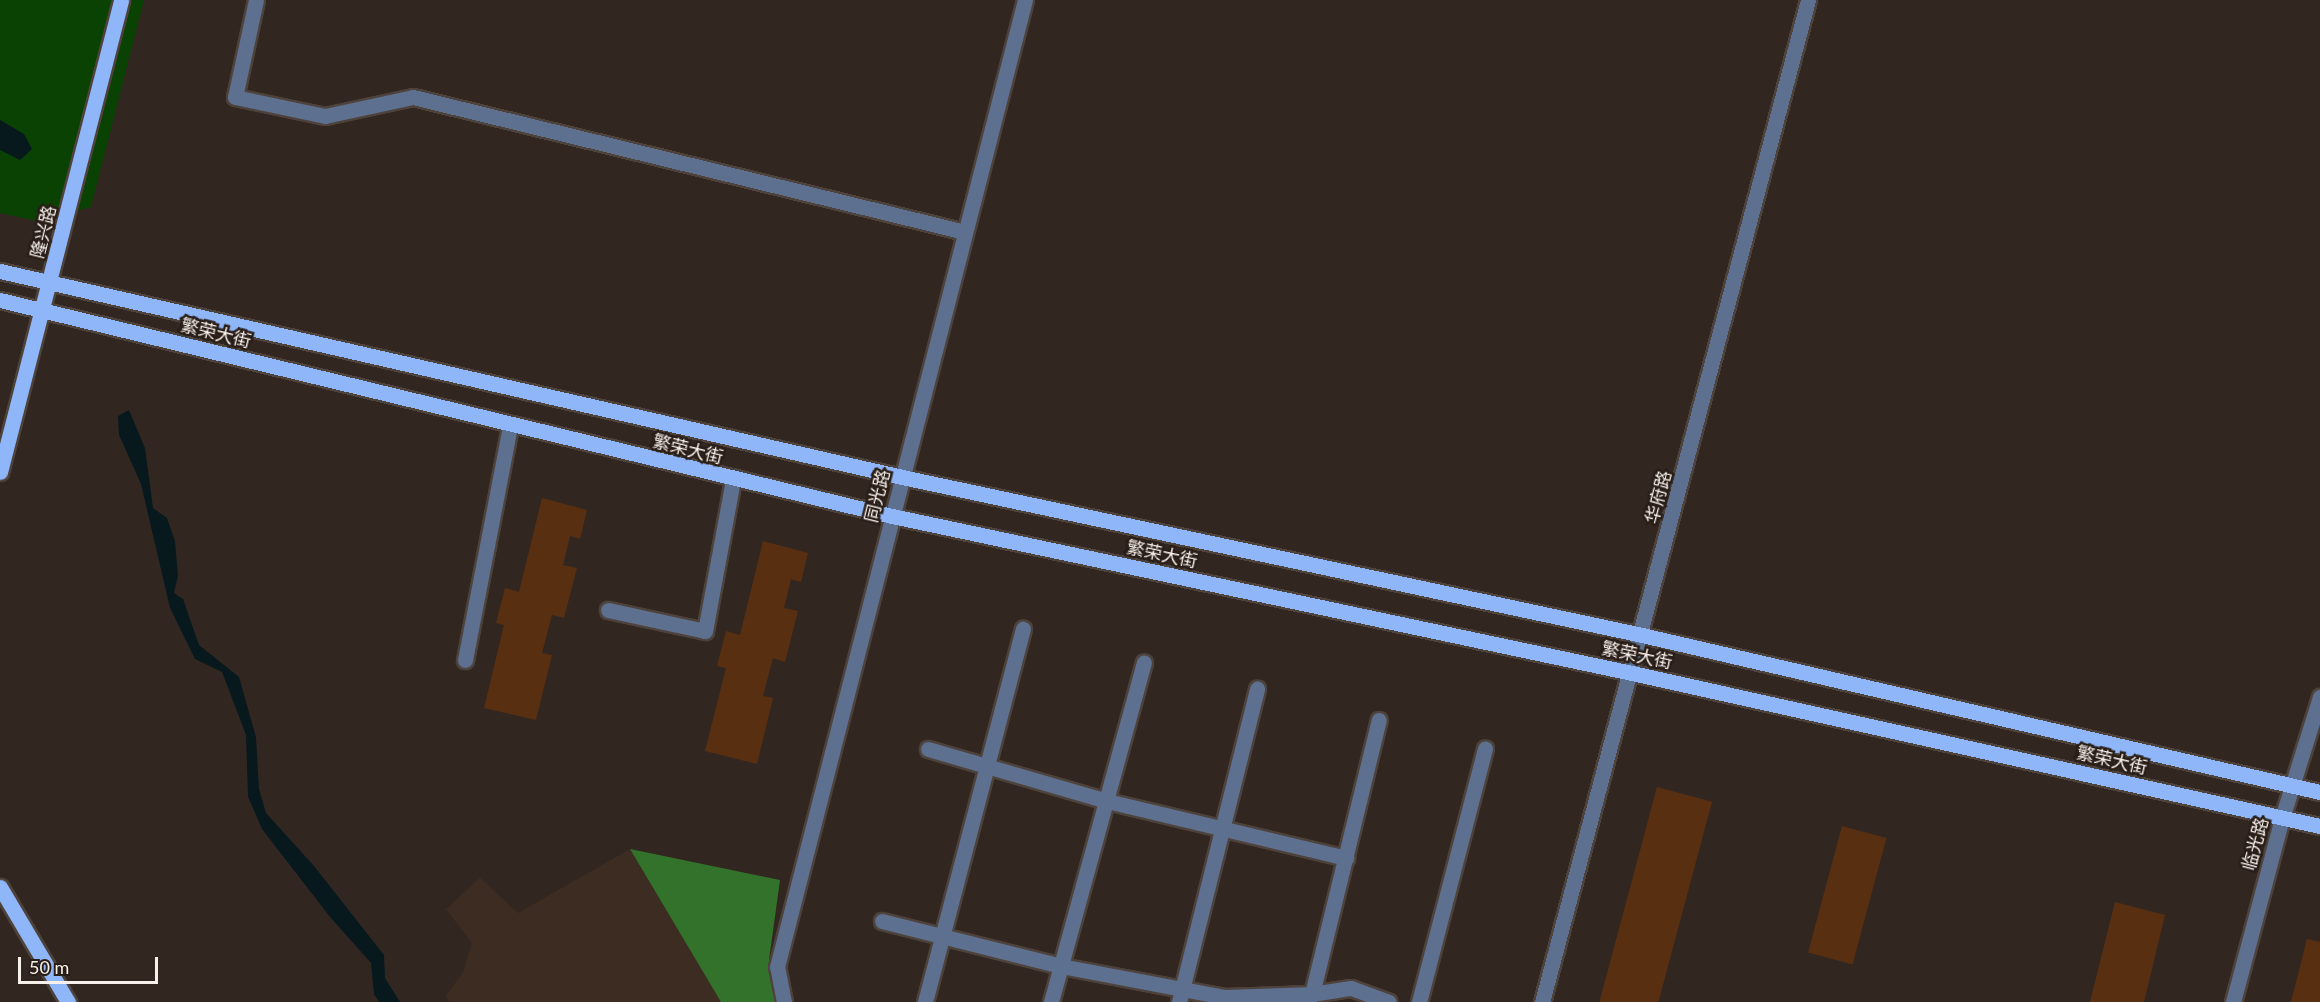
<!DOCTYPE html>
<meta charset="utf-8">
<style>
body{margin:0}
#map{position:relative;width:2320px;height:1002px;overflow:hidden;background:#322720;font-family:Lato,"Noto Sans SC",sans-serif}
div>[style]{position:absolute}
.built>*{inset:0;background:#3d2c21}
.green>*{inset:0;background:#0a4203}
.forest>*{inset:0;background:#33722b}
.water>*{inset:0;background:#08191e}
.building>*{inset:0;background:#592f11;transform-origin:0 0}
.roads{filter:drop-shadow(2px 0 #4e433c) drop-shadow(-2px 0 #4e433c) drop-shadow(0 2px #4e433c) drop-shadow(0 -2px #4e433c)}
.minor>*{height:15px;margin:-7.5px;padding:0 7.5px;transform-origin:7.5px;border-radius:7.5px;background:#5d7090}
.major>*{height:15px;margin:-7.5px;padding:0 7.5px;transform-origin:7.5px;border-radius:7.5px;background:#8eb6f8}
span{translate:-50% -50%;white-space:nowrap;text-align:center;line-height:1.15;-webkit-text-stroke:5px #281d17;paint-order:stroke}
.street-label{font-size:18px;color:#f8f0eb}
.scale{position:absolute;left:18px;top:957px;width:140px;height:27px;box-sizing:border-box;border:3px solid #f8f0eb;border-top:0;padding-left:8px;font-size:18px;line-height:21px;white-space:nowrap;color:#f8f0eb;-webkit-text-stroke:4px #281d17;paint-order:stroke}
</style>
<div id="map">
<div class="built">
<i style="clip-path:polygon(630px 849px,721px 1002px,449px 1002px,446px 996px,463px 972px,472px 943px,446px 909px,480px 878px,518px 913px)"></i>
</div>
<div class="green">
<i style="clip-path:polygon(0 0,144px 0,91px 207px,37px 221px,0 213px)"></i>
</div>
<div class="forest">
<i style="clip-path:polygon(630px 849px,780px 880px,769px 960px,778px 1002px,721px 1002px)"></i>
</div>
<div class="water">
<i style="clip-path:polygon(0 120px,24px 134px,32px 149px,20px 160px,0 150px)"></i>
<i style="clip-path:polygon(129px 410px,145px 448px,153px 508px,167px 518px,175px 541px,178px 576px,174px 593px,183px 599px,199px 645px,239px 677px,256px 737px,259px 789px,266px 813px,314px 866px,384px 955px,385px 978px,400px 1002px,379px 1002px,374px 994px,371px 963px,330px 917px,262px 829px,248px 797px,246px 735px,222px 672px,195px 659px,170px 608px,141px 484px,119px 435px,118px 416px)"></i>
</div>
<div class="building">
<i style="clip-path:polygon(542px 498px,587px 510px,580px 539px,570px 536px,563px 565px,577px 568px,564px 618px,552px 615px,542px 653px,552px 655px,536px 720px,484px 708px,504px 625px,496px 623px,505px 588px,519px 592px)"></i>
<i style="clip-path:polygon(763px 541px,808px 553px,801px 582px,791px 579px,784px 608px,798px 611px,785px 662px,773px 658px,763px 696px,773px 698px,757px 764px,705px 751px,726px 668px,717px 666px,726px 631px,740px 635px)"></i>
<i style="left:1657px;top:787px;width:57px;height:223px;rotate:15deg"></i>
<i style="left:1842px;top:826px;width:46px;height:131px;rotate:15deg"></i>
<i style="clip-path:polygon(2115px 902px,2165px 915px,2144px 1002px,2090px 1002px)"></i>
<i style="clip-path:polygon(2307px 939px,2320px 942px,2320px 1002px,2291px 1002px)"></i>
</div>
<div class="roads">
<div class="minor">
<i style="left:256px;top:0;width:99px;rotate:102.2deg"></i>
<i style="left:235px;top:97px;width:92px;rotate:11.9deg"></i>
<i style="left:325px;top:116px;width:90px;rotate:-12.2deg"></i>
<i style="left:413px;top:97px;width:568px;rotate:13.74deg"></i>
<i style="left:608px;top:610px;width:99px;rotate:12.2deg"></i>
<i style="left:705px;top:631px;width:154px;rotate:-79.5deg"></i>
<i style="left:465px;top:660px;width:238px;rotate:-79.1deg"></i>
<i style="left:928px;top:749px;width:186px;rotate:16.2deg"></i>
<i style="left:1107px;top:801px;width:246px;rotate:13.4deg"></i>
<i style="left:882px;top:921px;width:185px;rotate:14.1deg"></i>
<i style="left:1061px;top:966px;width:167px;rotate:10.7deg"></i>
<i style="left:1225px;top:997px;width:87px;rotate:-2deg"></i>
<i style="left:1312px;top:994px;width:282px;rotate:-76.3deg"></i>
<i style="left:1308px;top:1000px;width:7px;rotate:-56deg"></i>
<i style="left:1312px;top:994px;width:39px;rotate:-9deg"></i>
<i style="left:1351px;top:988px;width:40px;rotate:20.2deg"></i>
<i style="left:784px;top:1002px;width:36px;rotate:-101deg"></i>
<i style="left:777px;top:967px;width:998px;rotate:-75.62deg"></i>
<i style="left:925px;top:1002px;width:386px;rotate:-75.3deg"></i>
<i style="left:1051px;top:1002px;width:352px;rotate:-74.7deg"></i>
<i style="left:1179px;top:1002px;width:323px;rotate:-76deg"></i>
<i style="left:1419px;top:1002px;width:262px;rotate:-75.4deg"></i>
<i style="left:1542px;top:1002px;width:1037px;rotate:-75.13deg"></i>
<i style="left:2233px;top:1002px;width:190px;rotate:-75.1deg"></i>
<i style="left:2282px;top:818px;width:127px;rotate:-72.6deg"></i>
</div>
<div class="major">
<i style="left:0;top:271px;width:925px;rotate:12.86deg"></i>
<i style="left:902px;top:477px;width:757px;rotate:12.05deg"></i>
<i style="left:1642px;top:635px;width:696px;rotate:13.04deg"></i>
<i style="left:0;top:300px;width:918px;rotate:13.61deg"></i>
<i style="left:892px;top:516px;width:756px;rotate:11.98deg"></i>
<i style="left:1632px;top:673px;width:705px;rotate:12.54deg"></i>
<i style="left:0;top:472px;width:487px;rotate:-75.6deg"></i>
<i style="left:0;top:887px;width:134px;rotate:59.4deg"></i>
</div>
</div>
<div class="street-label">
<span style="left:43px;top:232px;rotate:-76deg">隆兴路</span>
<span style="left:216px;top:333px;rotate:14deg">繁荣大街</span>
<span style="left:688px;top:449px;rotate:14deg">繁荣大街</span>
<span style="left:877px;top:496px;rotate:-76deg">同光路</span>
<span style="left:1658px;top:497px;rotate:-75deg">华府路</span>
<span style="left:1162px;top:554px;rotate:12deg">繁荣大街</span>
<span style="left:1637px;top:655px;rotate:12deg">繁荣大街</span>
<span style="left:2112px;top:760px;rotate:13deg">繁荣大街</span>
<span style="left:2255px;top:844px;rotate:-75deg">临光路</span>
</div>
<div class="scale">50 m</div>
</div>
